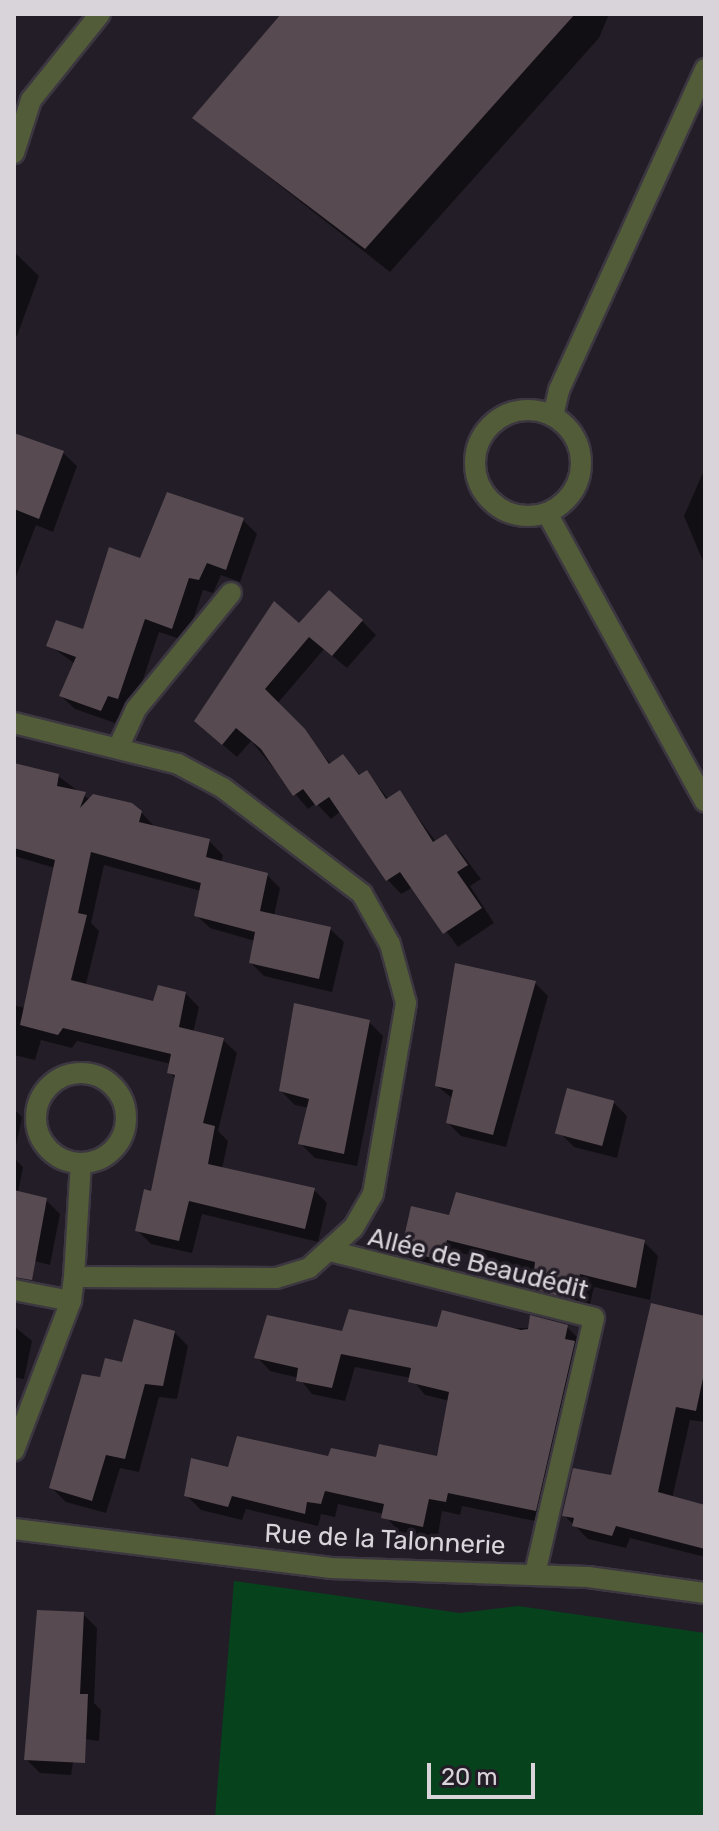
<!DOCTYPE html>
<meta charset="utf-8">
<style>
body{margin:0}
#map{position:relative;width:719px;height:1831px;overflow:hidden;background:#231d27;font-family:Rubik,sans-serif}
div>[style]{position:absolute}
.green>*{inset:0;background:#06431d}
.shadow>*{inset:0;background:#0007}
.building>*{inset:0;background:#574a51;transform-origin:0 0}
.roads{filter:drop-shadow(2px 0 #3c3740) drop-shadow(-2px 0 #3c3740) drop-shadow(0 2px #3c3740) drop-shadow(0 -2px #3c3740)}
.service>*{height:20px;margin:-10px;padding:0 10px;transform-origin:10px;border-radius:10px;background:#525c38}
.service>.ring{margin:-10px;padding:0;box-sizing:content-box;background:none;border:20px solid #525c38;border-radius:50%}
.minor>*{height:20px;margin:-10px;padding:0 10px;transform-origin:10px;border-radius:10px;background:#525c38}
.minor>.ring{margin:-10px;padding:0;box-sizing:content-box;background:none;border:20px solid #525c38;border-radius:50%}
span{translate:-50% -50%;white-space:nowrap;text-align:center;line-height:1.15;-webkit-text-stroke:7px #231d27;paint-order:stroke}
.street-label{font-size:26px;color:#d8d4da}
.frame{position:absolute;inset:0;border:16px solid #d8d4da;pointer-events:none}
.scale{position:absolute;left:427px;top:1763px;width:108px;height:36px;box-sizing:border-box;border:4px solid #d8d4da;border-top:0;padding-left:10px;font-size:24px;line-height:28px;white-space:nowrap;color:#d8d4da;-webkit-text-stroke:6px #231d27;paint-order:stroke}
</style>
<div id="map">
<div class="green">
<i style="clip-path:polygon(234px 1581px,460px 1613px,518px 1606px,705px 1633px,705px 1817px,215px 1817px)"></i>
</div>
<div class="shadow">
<i style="clip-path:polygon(284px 14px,609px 14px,599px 38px,390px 272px,194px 118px)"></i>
<i style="clip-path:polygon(14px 252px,39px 276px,17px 336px,14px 335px)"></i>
<i style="clip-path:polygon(14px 435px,63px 453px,77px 466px,53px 532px,36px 525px,14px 582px)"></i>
<i style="clip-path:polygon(705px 468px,705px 566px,684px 516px)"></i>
<i style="clip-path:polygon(243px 520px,257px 534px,240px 582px,221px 575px,213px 593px,203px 590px,186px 641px,159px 632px,132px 712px,123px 709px,115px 723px,75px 709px,61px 696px,75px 664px,49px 645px,84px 632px,141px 561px)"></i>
<i style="clip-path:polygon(362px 621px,376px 635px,347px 668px,324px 649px,277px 704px,332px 765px,343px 757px,361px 776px,367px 772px,389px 800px,400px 793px,436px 842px,446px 836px,459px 850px,481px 879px,470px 886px,494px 923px,458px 947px,413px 887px,401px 894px,388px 880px,341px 811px,331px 819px,316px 803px,308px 809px,251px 741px,237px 757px,210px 734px,300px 625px)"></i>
<i style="clip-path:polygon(14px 768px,58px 776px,90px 800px,141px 812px,154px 826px,209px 841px,223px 855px,221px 863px,267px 875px,280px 888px,274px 916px,330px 929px,344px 942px,332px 992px,264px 976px,251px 963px,255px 941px,210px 928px,196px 915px,201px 891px,104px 865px,91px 923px,99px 931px,86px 984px,154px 1003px,185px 993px,199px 1007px,193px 1033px,223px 1040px,237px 1053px,218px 1131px,228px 1141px,222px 1169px,314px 1190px,327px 1203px,318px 1242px,202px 1214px,192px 1253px,151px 1244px,137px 1230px,153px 1193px,176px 1079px,169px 1072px,171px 1064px,77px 1041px,72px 1048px,41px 1040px,35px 1060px,14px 1055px,14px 1005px,25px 1008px,55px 868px,14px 856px)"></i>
<i style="clip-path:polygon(535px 983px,548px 996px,506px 1147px,461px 1136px,448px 1123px,453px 1099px,437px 1086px)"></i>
<i style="clip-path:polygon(369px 1022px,383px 1036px,357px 1166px,315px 1158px,301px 1144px,309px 1108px,295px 1105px,281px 1091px)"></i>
<i style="clip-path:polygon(613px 1102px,627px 1116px,617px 1158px,574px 1147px,560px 1133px)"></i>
<i style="clip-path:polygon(14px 1109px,22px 1117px,14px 1155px)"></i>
<i style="clip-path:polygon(14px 1158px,23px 1167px,18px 1193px,46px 1200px,60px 1214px,50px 1265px,14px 1256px)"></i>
<i style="clip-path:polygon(450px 1217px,644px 1242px,658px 1256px,650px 1300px,594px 1287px,588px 1312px,549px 1302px,535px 1288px,536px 1271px,461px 1253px,456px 1273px,417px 1264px,403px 1250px)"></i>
<i style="clip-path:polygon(705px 1318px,705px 1422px,690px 1420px,672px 1499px,705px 1509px,705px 1557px,630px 1538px,626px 1548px,588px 1539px,564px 1515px,613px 1478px)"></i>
<i style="clip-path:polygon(14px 1326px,32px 1341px,24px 1379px,14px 1377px)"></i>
<i style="clip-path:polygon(567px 1327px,581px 1341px,550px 1524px,462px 1506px,460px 1515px,442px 1511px,437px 1540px,398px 1531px,384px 1514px,338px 1504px,335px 1517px,321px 1514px,318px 1526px,246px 1509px,242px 1520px,201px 1510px,187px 1496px,230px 1469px,329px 1458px,439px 1458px,450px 1401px,425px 1395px,411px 1378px,355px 1367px,345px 1401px,312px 1394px,299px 1378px,270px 1371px,257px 1357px,343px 1333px)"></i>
<i style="clip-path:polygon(174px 1332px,188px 1346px,177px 1399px,159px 1397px,139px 1472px,120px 1468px,106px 1513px,66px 1502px,52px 1488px,102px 1379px)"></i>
<i style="clip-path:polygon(83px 1614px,97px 1628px,94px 1703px,101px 1710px,99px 1741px,77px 1738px,71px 1775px,40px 1773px,26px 1759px)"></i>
</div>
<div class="building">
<i style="clip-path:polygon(281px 14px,575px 14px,365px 249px,192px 118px)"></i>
<i style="clip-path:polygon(14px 433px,64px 451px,39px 519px,14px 509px)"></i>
<i style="clip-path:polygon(167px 492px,244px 518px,226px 570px,207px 563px,199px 580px,189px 578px,172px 629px,145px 619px,118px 699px,108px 696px,101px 711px,59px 696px,76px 657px,46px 646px,56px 620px,83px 629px,109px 547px,140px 558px)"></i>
<i style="clip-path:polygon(329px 590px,363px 620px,332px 656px,309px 637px,265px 689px,305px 729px,329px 764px,343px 754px,359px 775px,367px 770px,386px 799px,400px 790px,433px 842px,446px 834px,468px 865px,457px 872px,482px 908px,443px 934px,400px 872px,386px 881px,329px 797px,316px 806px,303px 789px,293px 796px,261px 749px,236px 728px,222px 745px,194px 721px,274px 601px,299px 623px)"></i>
<i style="clip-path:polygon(14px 763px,59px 774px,57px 786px,86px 792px,80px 808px,93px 794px,132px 803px,142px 811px,139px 822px,210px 839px,206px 857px,268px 873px,260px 911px,331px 927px,319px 979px,249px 963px,255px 932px,194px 916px,205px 863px,201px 883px,91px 852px,78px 913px,87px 915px,71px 980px,153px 1001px,158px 985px,186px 992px,179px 1027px,224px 1038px,203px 1123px,215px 1126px,208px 1164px,315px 1188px,305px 1229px,189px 1201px,179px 1241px,135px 1231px,144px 1189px,151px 1191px,175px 1075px,167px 1073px,171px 1054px,63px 1028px,58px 1035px,20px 1025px,55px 860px,14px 848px)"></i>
<i style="clip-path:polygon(455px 963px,536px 981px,493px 1135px,446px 1123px,453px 1090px,435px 1086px)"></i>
<i style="clip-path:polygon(294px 1003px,370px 1020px,344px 1154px,298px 1144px,309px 1099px,279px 1091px)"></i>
<i style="left:567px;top:1088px;width:49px;height:47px;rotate:15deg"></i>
<i style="clip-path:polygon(14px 1190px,47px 1198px,32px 1280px,14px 1277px)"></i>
<i style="clip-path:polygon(456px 1192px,645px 1240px,636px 1288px,580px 1274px,574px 1300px,532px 1289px,535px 1262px,447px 1240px,442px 1260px,401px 1251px,411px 1206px,449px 1215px)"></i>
<i style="clip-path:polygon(651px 1303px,705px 1316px,705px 1369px,696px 1411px,676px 1407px,658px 1492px,705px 1505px,705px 1549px,616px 1526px,612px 1536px,572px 1526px,574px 1518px,562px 1516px,573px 1468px,611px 1475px)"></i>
<i style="clip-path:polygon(349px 1309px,437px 1327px,442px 1310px,521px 1330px,528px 1329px,530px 1315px,568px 1325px,565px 1339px,575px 1341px,536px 1511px,448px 1493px,446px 1502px,429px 1499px,423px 1527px,381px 1518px,384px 1504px,325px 1491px,321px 1504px,307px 1502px,305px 1514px,232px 1496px,228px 1507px,184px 1496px,191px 1458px,228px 1467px,237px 1436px,328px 1456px,331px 1448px,376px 1457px,379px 1444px,437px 1456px,449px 1392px,408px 1382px,411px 1368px,341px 1354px,332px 1388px,296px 1381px,298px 1368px,254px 1358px,267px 1315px,342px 1331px)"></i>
<i style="clip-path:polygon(134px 1319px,175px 1331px,163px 1386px,145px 1384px,125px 1459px,106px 1455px,92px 1501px,49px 1488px,82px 1374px,100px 1377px,105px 1358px,122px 1362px)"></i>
<i style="clip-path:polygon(37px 1610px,84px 1612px,80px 1694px,88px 1694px,85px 1763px,24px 1760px)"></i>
</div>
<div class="roads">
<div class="service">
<i style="left:14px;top:153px;width:56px;rotate:-72.2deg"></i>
<i style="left:31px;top:100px;width:110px;rotate:-51.3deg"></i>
<i class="ring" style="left:36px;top:1073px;width:70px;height:70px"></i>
<i style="left:330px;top:1251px;width:272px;rotate:14.2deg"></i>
<i style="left:594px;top:1318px;width:263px;rotate:103deg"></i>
<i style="left:74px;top:1277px;width:113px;rotate:-86.5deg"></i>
<i style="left:14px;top:1290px;width:58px;rotate:10.9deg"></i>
</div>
<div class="minor">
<i class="ring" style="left:475px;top:410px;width:86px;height:86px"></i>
<i style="left:553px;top:416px;width:27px;rotate:-77deg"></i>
<i style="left:559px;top:390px;width:353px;rotate:-65.5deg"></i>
<i style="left:547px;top:513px;width:329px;rotate:61.3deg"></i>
<i style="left:14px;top:723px;width:169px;rotate:14deg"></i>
<i style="left:178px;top:764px;width:51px;rotate:28.1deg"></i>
<i style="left:223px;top:788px;width:175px;rotate:37.3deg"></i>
<i style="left:362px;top:894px;width:57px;rotate:60.8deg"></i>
<i style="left:390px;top:944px;width:61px;rotate:74.8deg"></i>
<i style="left:406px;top:1003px;width:194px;rotate:99.8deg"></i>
<i style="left:373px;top:1194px;width:39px;rotate:120deg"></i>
<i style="left:353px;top:1228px;width:59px;rotate:137.7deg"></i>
<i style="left:309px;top:1268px;width:34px;rotate:163deg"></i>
<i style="left:276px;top:1278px;width:202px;rotate:-179.7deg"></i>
<i style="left:74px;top:1277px;width:24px;rotate:97deg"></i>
<i style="left:71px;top:1301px;width:160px;rotate:110.9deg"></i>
<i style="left:119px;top:746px;width:41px;rotate:-65.3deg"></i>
<i style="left:136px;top:709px;width:150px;rotate:-50.7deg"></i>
<i style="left:14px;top:1529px;width:318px;rotate:7deg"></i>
<i style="left:330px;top:1568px;width:258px;rotate:2deg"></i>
<i style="left:588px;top:1577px;width:118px;rotate:7.8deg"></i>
</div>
</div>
<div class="street-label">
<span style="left:478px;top:1264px;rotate:14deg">Allée de Beaudédit</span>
<span style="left:385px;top:1540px;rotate:3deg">Rue de la Talonnerie</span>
</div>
<div class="frame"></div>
<div class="scale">20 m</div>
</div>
